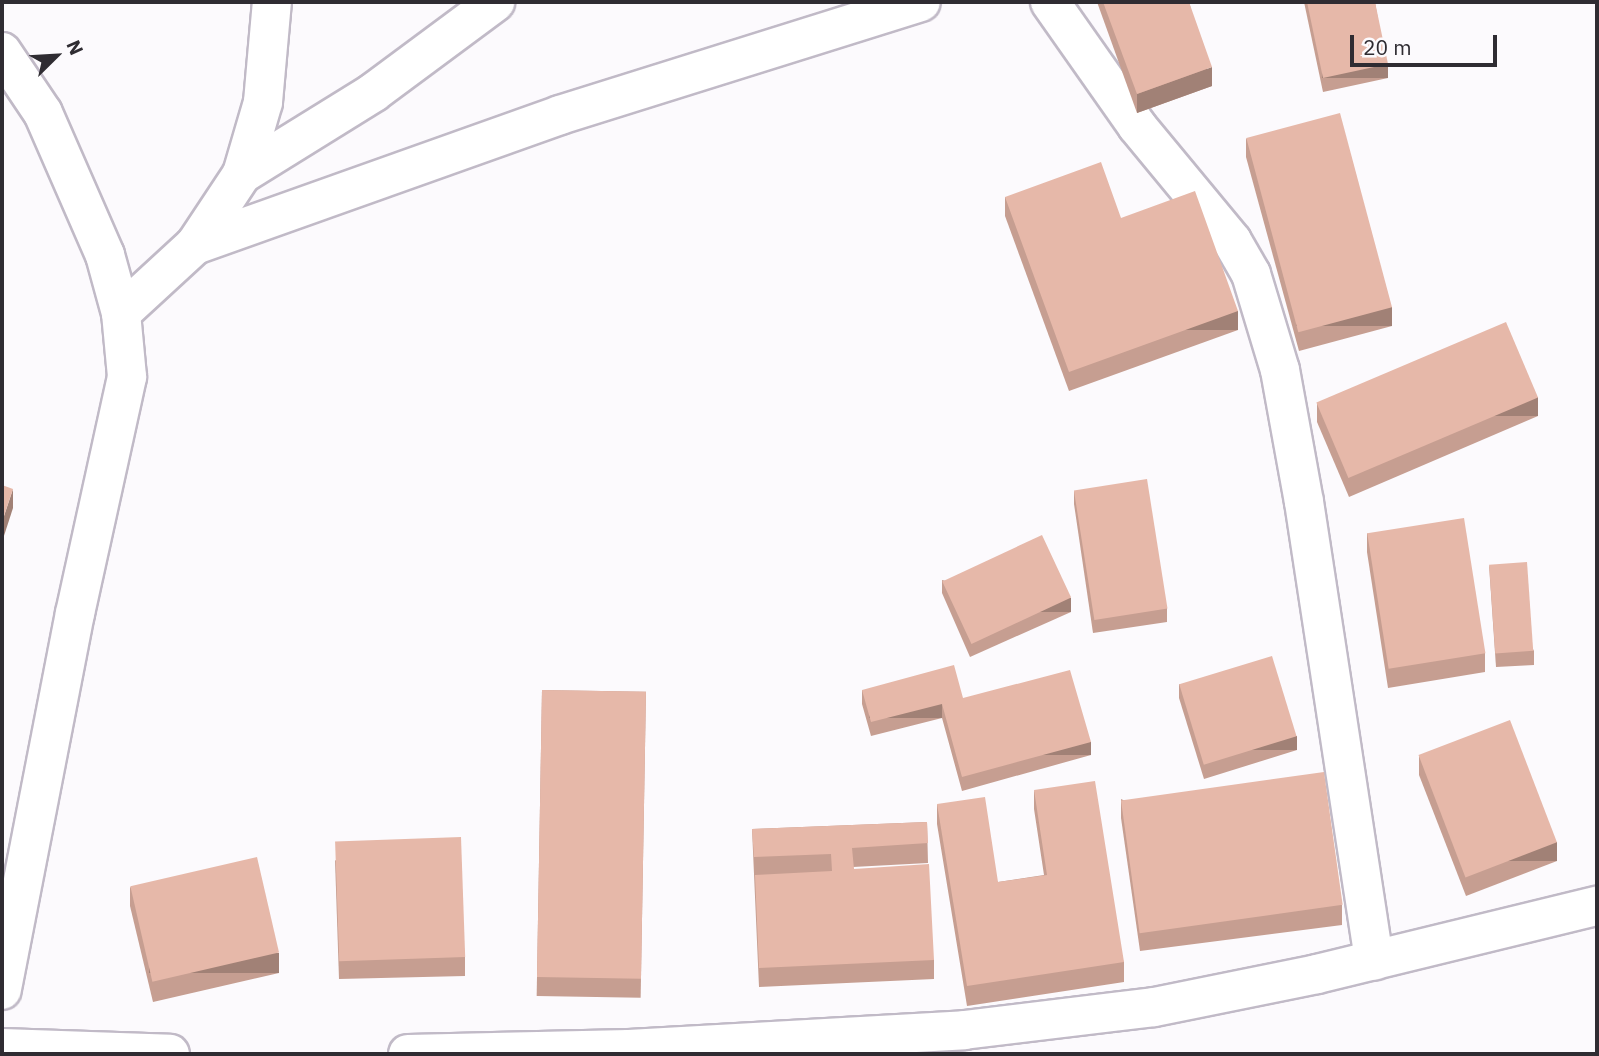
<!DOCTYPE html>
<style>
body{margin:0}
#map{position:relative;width:1599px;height:1056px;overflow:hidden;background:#fcfafd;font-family:"IBM Plex Sans",sans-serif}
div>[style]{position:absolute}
.roads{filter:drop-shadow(2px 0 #c1bac7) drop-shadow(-2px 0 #c1bac7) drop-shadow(0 2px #c1bac7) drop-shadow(0 -2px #c1bac7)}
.minor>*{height:38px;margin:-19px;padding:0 19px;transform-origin:19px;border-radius:19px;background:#fff}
.tertiary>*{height:38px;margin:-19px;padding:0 19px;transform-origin:19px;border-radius:19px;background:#fff}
.wall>*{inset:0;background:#c69e91;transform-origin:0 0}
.shaded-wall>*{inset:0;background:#a18176;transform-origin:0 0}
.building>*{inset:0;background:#e6b8a9;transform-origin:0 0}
span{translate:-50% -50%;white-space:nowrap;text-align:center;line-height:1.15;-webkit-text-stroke:7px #fcfafd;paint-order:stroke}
.frame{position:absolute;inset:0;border:4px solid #2f2c32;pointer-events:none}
.north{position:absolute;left:21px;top:21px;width:70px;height:70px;-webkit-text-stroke:5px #fcfafd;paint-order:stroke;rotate:66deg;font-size:19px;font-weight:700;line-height:28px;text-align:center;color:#2f2c32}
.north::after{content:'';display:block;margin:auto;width:24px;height:32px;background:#2f2c32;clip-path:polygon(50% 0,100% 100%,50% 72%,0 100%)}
.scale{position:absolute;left:1350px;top:35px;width:147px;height:32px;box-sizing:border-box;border:4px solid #2f2c32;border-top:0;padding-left:9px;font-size:21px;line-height:24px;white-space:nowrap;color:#2f2c32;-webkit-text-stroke:5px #fcfafd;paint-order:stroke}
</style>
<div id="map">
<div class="roads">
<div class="minor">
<i style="left:1050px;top:2px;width:151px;rotate:54.9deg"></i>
<i style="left:1137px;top:126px;width:149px;rotate:50.4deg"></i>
<i style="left:1232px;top:241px;width:38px;rotate:60deg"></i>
<i style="left:1251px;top:274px;width:100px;rotate:73.2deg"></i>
<i style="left:1280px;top:370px;width:134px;rotate:79.7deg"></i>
<i style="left:1304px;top:502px;width:464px;rotate:81.3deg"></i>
<i style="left:242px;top:174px;width:155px;rotate:-31.8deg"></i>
<i style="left:374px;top:92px;width:151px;rotate:-36.6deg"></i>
<i style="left:195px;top:245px;width:387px;rotate:-19.6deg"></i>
<i style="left:560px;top:115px;width:378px;rotate:-17.4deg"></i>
<i style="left:121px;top:313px;width:100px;rotate:-42.6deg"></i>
<i style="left:195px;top:245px;width:85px;rotate:-56.5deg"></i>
<i style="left:242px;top:174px;width:75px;rotate:-73.7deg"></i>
<i style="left:263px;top:102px;width:100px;rotate:-84.9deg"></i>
<i style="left:2px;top:1048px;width:168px;rotate:2deg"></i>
<i style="left:408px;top:1054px;width:221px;rotate:-1.3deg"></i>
<i style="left:629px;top:1049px;width:336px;rotate:-3.2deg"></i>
<i style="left:964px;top:1030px;width:191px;rotate:-6.9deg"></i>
<i style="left:1154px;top:1007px;width:166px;rotate:-11.4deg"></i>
<i style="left:1317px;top:974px;width:288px;rotate:-13.7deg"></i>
</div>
<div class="tertiary">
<i style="left:2px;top:52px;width:73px;rotate:56.1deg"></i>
<i style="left:43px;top:113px;width:155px;rotate:66.4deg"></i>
<i style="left:105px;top:255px;width:60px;rotate:74.6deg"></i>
<i style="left:121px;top:313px;width:64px;rotate:84.6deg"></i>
<i style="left:127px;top:377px;width:242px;rotate:102.4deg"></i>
<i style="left:75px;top:613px;width:384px;rotate:101deg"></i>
</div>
</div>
<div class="wall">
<i style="clip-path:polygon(1097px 2px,1189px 2px,1212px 86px,1137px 113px)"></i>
<i style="clip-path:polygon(1304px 2px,1375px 2px,1388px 78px,1323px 92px)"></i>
<i style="clip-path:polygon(1246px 138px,1392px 326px,1299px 351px,1246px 157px)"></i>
<i style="clip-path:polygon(1005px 197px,1121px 218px,1238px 330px,1069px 391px,1005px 216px)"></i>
<i style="clip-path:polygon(1317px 403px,1538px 416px,1349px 497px,1317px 422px)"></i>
<i style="clip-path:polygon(1074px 491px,1167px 608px,1167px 622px,1093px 633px,1074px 504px)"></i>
<i style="clip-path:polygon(1367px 533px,1485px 653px,1485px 672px,1388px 688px,1367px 552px)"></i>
<i style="clip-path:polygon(1489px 565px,1534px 651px,1534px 665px,1496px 667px)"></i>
<i style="clip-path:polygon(942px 580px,1071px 612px,970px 657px,942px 593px)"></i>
<i style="clip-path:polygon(1179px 684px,1297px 750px,1204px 779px,1179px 698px)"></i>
<i style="left:542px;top:690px;width:104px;height:306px;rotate:1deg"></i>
<i style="clip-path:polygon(862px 690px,963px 698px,1091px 755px,962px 791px,942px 718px,871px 736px,862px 704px)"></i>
<i style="clip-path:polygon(1419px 756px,1557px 861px,1466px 896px,1419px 775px)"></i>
<i style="clip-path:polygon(1034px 790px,1124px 962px,1124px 982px,967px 1006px,937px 824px,937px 804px,998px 882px,1044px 875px,1034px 809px)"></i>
<i style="clip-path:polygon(1121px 799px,1342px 905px,1342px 925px,1140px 951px,1121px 818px)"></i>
<i style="clip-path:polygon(927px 822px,928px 863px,853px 867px,854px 869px,934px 960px,934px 979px,759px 987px,752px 829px)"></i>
<i style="clip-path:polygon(335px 860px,465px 957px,465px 976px,339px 979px)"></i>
<i style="clip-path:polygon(130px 887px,279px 973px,153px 1002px,130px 906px)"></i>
</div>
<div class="shaded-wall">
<i style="left:1388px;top:64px;width:14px;height:66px;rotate:90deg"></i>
<i style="clip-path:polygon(1212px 67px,1212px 86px,1137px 113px,1137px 94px)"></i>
<i style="left:1392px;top:307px;width:19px;height:96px;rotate:90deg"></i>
<i style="left:1238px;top:311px;width:19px;height:180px;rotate:90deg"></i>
<i style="left:1538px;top:397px;width:19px;height:206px;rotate:90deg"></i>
<i style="clip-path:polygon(13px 489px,13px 508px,2px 542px,2px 522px)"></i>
<i style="left:1071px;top:598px;width:14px;height:111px;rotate:90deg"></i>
<i style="left:942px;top:704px;width:14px;height:73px;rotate:90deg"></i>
<i style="left:1297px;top:736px;width:14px;height:97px;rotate:90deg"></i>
<i style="left:1091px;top:742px;width:13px;height:134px;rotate:90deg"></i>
<i style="left:1557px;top:842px;width:19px;height:97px;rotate:90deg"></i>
<i style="left:279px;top:953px;width:20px;height:130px;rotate:90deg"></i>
</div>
<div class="building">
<i style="clip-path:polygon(1103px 2px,1189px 2px,1212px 67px,1137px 94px)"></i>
<i style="clip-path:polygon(1307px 2px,1375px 2px,1388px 64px,1323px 78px)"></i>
<i style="left:1340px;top:113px;width:201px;height:97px;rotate:75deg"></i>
<i style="clip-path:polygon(1101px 162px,1121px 218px,1195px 191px,1238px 311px,1069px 372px,1005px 197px)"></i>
<i style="left:1506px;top:322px;width:82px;height:206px;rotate:67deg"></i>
<i style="left:1147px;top:479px;width:131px;height:74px;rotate:81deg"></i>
<i style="clip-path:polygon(2px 485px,13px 489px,2px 522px)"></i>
<i style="left:1464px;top:518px;width:137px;height:98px;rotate:81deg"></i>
<i style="left:1042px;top:535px;width:69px;height:110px;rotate:65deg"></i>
<i style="left:1527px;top:562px;width:89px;height:38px;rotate:86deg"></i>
<i style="left:1272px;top:656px;width:84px;height:97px;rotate:73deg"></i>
<i style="clip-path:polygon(954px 665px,963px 698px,1070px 670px,1091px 742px,962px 777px,942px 704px,871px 722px,862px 690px)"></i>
<i style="left:542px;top:690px;width:104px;height:287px;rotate:1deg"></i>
<i style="left:1510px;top:720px;width:131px;height:98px;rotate:69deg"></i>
<i style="left:1324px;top:772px;width:134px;height:205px;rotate:82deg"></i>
<i style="clip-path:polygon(1095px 781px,1124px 962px,967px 986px,937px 804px,985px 797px,998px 882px,1047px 875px,1034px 790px)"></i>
<i style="clip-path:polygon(927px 822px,928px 843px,852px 848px,854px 869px,929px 864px,934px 960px,759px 968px,755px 875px,832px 871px,831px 854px,754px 857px,752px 829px)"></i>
<i style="left:461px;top:837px;width:120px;height:126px;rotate:88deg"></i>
<i style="left:257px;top:857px;width:98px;height:130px;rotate:77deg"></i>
</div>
<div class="frame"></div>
<div class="north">N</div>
<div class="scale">20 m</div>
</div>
